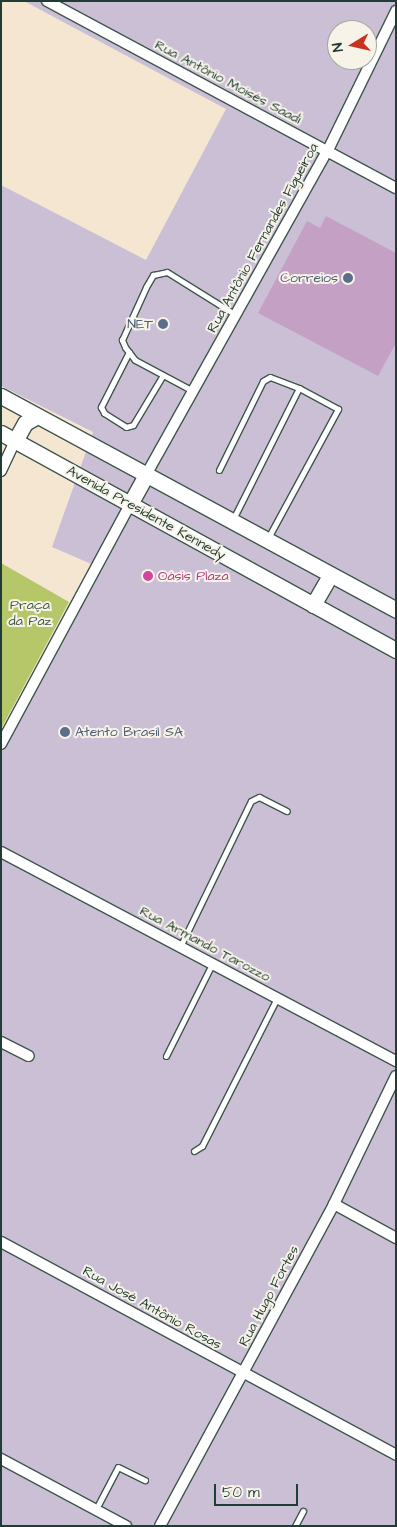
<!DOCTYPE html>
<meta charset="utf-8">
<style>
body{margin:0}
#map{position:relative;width:397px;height:1527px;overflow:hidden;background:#f5e6d1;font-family:"Architects Daughter",sans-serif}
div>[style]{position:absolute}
.industrial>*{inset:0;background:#cbbfd6}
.green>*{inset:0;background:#b6c76a}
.building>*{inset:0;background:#c4a1c4}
.roads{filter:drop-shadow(1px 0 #3f564c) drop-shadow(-1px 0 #3f564c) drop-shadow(0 1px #3f564c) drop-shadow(0 -1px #3f564c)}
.lane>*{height:5px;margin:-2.5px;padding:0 2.5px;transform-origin:2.5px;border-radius:2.5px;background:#fff}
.street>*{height:10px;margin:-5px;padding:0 5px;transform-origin:5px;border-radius:5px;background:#fff}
.secondary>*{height:15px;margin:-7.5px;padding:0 7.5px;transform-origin:7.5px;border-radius:7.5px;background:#fff}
.dots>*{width:14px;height:14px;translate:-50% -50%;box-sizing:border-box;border:2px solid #f7f3e8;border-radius:50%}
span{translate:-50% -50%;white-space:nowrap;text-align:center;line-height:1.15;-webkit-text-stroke:4px #f7f3e8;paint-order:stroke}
.street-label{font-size:14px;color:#1f3d34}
.service-label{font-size:14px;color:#4e5e75}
.right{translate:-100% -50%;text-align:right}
.left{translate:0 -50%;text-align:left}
.hotel-label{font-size:14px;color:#b23c85}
.park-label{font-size:14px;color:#3d593f}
.frame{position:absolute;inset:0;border:2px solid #1f3d34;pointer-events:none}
.north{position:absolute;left:327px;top:20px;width:50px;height:50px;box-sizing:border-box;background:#f7f3e8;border:1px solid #a1aaa0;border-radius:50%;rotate:261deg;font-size:14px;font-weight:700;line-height:20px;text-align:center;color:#1f3d34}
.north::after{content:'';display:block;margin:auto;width:18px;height:22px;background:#c8321e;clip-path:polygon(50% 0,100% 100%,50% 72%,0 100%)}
.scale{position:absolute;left:214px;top:1484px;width:84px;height:22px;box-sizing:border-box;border:2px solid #1f3d34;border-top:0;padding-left:6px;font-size:15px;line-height:18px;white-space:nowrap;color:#1f3d34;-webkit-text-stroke:4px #f7f3e8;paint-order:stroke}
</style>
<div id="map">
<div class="industrial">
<i style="clip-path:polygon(evenodd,24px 1px,396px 1px,396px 1526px,1px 1526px,1px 744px,96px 566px,52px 547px,93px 432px,1px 386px,1px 185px,146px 260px,226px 109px,24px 1px,337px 30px,367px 30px,367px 60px,337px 60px,337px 30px)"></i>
</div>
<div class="green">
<i style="clip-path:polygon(1px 563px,69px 602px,1px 729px)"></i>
</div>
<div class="building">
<i style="clip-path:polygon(326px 216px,396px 253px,396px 343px,378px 376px,258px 313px,307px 221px,320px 228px)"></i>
</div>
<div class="roads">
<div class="lane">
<i style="left:129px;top:352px;width:62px;rotate:117deg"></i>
<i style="left:101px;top:407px;width:7px;rotate:63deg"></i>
<i style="left:104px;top:413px;width:26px;rotate:32deg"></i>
<i style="left:126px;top:427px;width:7px;rotate:-16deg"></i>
<i style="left:133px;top:425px;width:58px;rotate:-59deg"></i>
<i style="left:193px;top:391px;width:66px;rotate:-151.9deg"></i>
<i style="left:135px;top:360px;width:16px;rotate:-128deg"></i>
<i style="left:125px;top:347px;width:8px;rotate:-113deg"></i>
<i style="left:122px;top:340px;width:58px;rotate:-65.6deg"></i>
<i style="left:146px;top:287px;width:14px;rotate:-60deg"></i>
<i style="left:153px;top:275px;width:14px;rotate:-12deg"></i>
<i style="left:167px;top:272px;width:81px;rotate:31.9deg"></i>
<i style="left:219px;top:470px;width:99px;rotate:-63.7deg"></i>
<i style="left:263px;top:381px;width:8px;rotate:-30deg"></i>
<i style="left:270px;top:377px;width:31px;rotate:21deg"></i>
<i style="left:299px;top:388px;width:147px;rotate:116.7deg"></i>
<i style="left:268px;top:538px;width:147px;rotate:-61.5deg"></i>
<i style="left:338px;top:409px;width:44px;rotate:-151.7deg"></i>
<i style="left:180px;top:947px;width:162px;rotate:-64.1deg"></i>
<i style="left:251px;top:801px;width:9px;rotate:-27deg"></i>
<i style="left:259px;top:797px;width:31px;rotate:27deg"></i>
<i style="left:166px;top:1056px;width:103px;rotate:-63.4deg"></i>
<i style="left:194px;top:1151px;width:9px;rotate:-32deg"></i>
<i style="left:202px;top:1146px;width:166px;rotate:-63.1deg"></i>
<i style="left:96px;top:1509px;width:47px;rotate:-62.4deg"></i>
<i style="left:118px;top:1467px;width:30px;rotate:26deg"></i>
<i style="left:295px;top:1526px;width:17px;rotate:-62deg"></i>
</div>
<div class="street">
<i style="left:47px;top:1px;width:396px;rotate:28.2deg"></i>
<i style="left:1px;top:471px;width:33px;rotate:-65deg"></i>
<i style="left:146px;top:475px;width:372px;rotate:-60.8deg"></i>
<i style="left:328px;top:150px;width:155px;rotate:-63.9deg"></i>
<i style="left:1px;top:744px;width:272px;rotate:-61.7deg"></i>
<i style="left:1px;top:852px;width:447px;rotate:27.9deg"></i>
<i style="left:1px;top:1042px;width:31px;rotate:27deg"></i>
<i style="left:334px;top:1204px;width:71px;rotate:28.7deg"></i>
<i style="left:1px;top:1242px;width:449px;rotate:28.3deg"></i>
<i style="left:1px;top:1459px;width:142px;rotate:28.2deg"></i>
<i style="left:160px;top:1526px;width:366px;rotate:-61.6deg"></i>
<i style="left:334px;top:1204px;width:142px;rotate:-64.2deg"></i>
</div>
<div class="secondary">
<i style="left:1px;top:396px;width:449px;rotate:28.4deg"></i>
<i style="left:1px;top:433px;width:451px;rotate:28.8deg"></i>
<i style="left:15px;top:441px;width:21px;rotate:-61deg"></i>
<i style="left:25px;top:423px;width:14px;rotate:-30deg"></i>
<i style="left:130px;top:504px;width:33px;rotate:-61deg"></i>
<i style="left:313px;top:605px;width:34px;rotate:-60deg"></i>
</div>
</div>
<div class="dots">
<i style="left:348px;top:278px;background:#5c6f8a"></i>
<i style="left:163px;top:324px;background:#5c6f8a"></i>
<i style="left:148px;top:576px;background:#d1479c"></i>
<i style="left:65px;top:732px;background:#5c6f8a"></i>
</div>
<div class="street-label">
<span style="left:228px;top:82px;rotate:28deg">Rua Antônio Moisés Saadi</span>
<span style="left:263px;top:238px;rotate:-61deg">Rua Antônio Fernandes Figueiroa</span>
<span style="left:146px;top:513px;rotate:29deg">Avenida Presidente Kennedy</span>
<span style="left:205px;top:944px;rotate:28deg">Rua Armando Tarozzo</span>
<span style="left:269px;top:1296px;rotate:-62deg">Rua Hugo Fortes</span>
<span style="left:152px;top:1308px;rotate:29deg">Rua José Antônio Rosas</span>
</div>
<div class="service-label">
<span class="right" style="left:338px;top:278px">Correios</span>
<span class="right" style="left:153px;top:324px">NET</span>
<span class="left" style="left:75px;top:732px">Atento Brasil SA</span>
</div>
<div class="hotel-label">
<span class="left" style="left:158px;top:576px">Oásis Plaza</span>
</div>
<div class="park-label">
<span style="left:30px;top:613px">Praça<br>da Paz</span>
</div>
<div class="frame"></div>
<div class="north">N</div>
<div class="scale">50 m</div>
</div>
